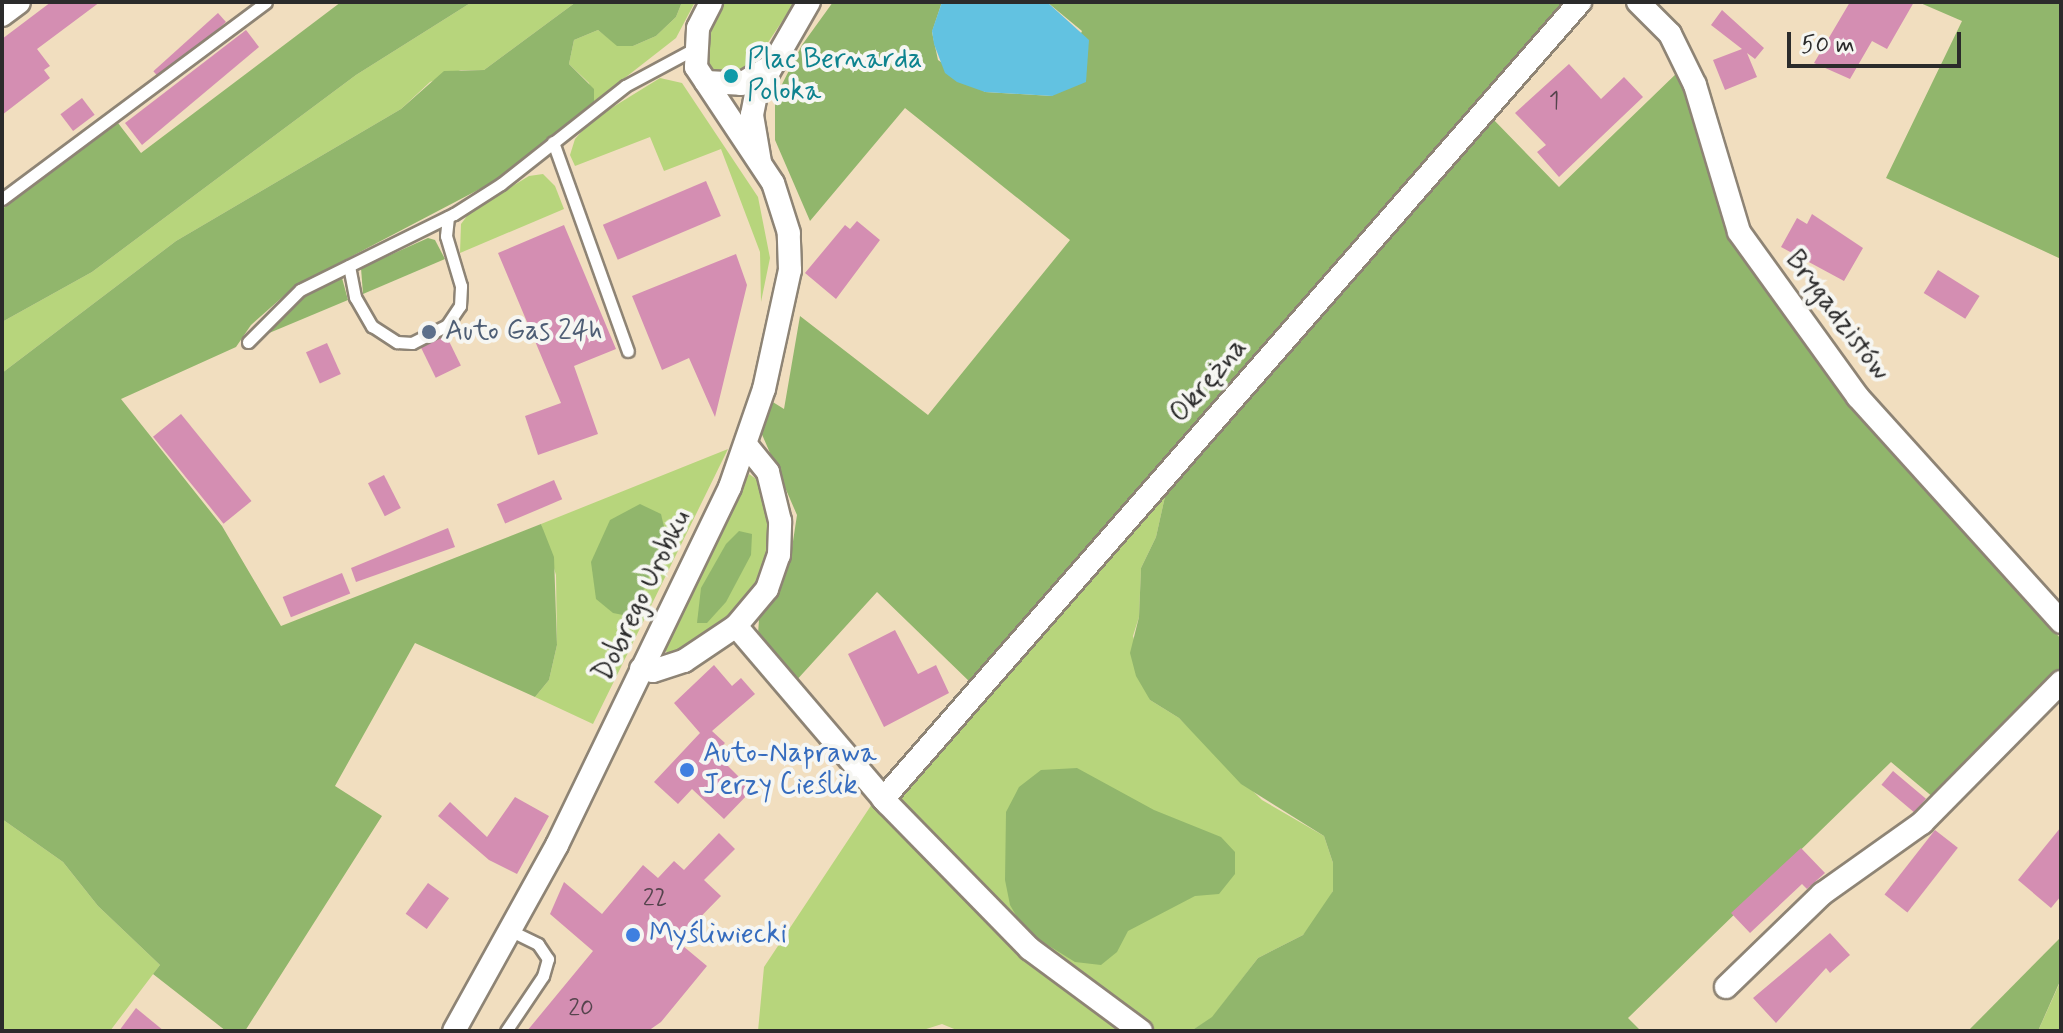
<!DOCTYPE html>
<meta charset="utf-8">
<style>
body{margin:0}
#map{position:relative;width:2063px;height:1033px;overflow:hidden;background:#f1debf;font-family:Mynerve,sans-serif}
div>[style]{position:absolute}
.green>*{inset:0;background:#b7d57c}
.forest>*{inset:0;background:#91b66c}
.water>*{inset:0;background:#62c2e1}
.building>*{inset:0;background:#d48eb2;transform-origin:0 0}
.roads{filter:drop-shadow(2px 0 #8e8475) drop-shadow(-2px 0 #8e8475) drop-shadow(0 2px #8e8475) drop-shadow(0 -2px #8e8475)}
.service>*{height:11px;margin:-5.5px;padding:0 5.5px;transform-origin:5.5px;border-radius:5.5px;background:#fff}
.minor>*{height:22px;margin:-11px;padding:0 11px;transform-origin:11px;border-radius:11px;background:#fff}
.dots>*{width:22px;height:22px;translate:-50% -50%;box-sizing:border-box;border:4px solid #f6f6f2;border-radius:50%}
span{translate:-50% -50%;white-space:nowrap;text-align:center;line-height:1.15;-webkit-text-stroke:8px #f6f6f2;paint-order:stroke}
.number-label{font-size:24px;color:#55444d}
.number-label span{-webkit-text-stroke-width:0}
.culture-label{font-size:28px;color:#0d838f}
.left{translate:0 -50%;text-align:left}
.street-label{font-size:28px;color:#2b2b2b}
.service-label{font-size:28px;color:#4e5e75}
.shop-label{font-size:28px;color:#366cbe}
.frame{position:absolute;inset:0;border:4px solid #2b2b2b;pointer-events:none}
.scale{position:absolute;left:1787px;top:32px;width:174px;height:36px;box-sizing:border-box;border:4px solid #2b2b2b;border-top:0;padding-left:10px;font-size:24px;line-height:28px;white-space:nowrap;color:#2b2b2b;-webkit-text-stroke:6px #f6f6f2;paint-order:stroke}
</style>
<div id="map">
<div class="green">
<i style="clip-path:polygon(472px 2px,576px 2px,484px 70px,461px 70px,430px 82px,401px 109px,176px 241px,2px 373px,2px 322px,92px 272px,356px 75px)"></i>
<i style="clip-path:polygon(682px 2px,695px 2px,676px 38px,594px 102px,589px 83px,569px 64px,574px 40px,598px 30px,612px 41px,633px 46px,656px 36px,676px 17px)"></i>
<i style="clip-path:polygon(725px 2px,795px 2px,747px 74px,715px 73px,707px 63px,707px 38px)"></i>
<i style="clip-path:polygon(660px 78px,682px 83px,758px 197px,770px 258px,761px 302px,760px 252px,721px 149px,664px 171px,650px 137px,575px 166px,570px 155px,575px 139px,592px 120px)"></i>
<i style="clip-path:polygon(543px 174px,555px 186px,564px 209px,460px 253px,461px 224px,470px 212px,529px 176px)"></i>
<i style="clip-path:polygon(728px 449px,593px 724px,535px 697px,549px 680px,557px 645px,556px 575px,541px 524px)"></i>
<i style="clip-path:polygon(749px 474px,759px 481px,769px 525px,767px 556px,757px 583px,740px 612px,674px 657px,664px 650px,665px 643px)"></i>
<i style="clip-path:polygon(1166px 492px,1156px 537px,1141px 568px,1139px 617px,1133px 636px,1150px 700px,1179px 718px,1262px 800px,1324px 836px,1333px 863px,1333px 891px,1322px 913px,1303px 935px,1258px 958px,1212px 1018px,1191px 1031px,959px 1031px,942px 1024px,920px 1031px,758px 1031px,764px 967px,874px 801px)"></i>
<i style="clip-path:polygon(2px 819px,63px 862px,98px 906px,160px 965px,110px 1031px,2px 1031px)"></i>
<i style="clip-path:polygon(2061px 980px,2061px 1031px,2039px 1031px,2039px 1029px)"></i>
</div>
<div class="forest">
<i style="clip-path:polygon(341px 2px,472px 2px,356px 75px,92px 272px,2px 322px,2px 209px,118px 123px,141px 153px)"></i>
<i style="clip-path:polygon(576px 2px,682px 2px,676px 17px,656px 36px,633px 46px,617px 46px,598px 30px,574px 40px,569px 64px,594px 89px,594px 102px,497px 180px,295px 286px,251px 325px,236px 347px,121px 399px,222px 526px,281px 626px,541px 524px,554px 557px,557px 645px,549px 680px,535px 697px,415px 643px,335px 786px,382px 816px,245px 1031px,226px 1031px,153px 974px,160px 965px,98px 906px,63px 862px,2px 819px,2px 373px,176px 241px,401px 109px,444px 71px,484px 70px)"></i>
<i style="clip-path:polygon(833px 2px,942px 2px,932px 32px,938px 60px,985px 92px,1052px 96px,1082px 31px,1047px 2px,1572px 2px,972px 684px,877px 592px,794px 683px,758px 635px,759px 619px,777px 594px,790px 561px,797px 515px,760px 430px,768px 399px,784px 409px,800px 316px,928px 415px,1070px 240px,905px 108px,810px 221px,775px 140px,775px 98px,802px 45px)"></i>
<i style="clip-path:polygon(1918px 2px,2061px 2px,2061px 259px,1886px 178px,1962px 21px)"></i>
<i style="clip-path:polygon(1679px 71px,1733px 235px,1855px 406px,2061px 639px,2061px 670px,1934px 798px,1891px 762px,1628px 1018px,1641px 1031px,1191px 1031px,1212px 1017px,1258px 958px,1303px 935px,1333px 891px,1333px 863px,1324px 836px,1241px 784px,1179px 718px,1150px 700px,1136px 676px,1130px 653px,1139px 617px,1141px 568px,1156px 537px,1166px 492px,1491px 117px,1559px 187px)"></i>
<i style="clip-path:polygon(428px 238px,435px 240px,445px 259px,363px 294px,361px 268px)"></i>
<i style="clip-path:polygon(342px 278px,348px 300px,262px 336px,280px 312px,305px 294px)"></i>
<i style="clip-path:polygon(640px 504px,661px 514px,666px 535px,639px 602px,623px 615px,613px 613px,596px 599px,591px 562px,610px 520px)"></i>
<i style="clip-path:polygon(739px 531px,752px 534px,751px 555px,726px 602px,707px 623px,697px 623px,701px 588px,726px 544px)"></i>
<i style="clip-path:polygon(1077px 768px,1154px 810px,1221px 837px,1235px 852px,1235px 874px,1219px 894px,1195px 896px,1128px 931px,1117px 952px,1101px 965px,1075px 962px,1025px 931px,1010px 905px,1005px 880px,1006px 812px,1019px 787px,1041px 770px)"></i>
<i style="clip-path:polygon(2061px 937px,2061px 979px,2038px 1031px,1968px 1031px)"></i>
</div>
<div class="water">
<i style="clip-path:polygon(942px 2px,1047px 2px,1089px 40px,1086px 82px,1052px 96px,985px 92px,957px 82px,945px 73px,934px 44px,932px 31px)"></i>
</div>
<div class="building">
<i style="clip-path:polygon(51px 2px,100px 2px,37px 49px,50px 66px,44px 70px,50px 78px,2px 115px,2px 39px)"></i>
<i style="clip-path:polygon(1850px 2px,1914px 2px,1887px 49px,1872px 41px,1850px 79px,1814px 63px)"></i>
<i style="clip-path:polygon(1722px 10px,1764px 48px,1755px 59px,1747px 53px,1757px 77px,1725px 90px,1713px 60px,1742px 49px,1711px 25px)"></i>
<i style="left:218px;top:13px;width:12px;height:87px;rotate:48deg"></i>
<i style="clip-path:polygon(246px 30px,259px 47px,142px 145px,125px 123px)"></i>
<i style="clip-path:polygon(1569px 64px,1601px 99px,1624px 77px,1643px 97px,1559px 177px,1537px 152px,1546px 145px,1515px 113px)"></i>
<i style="left:82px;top:98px;width:21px;height:27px;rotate:53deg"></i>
<i style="left:706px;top:181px;width:38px;height:112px;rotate:67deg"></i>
<i style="clip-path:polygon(1812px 214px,1863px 248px,1844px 281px,1781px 247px,1797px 218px,1807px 224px)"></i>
<i style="clip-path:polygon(857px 221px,880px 240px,836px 299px,805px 273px,845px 225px,850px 229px)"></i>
<i style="clip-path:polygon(564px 225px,616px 349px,574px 366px,598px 434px,538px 455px,525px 416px,561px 403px,498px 253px)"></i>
<i style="clip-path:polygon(736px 254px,747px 285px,715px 417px,689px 358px,662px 370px,632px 296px)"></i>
<i style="left:1938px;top:270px;width:49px;height:27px;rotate:32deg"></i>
<i style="left:446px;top:335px;width:34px;height:28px;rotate:64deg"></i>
<i style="left:327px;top:343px;width:34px;height:23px;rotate:66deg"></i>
<i style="left:181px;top:414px;width:112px;height:36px;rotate:51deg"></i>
<i style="left:384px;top:475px;width:37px;height:18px;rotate:63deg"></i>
<i style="left:554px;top:480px;width:21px;height:62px;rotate:67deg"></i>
<i style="clip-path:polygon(448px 528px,455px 547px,356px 582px,351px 568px)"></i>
<i style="left:342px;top:573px;width:22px;height:64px;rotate:68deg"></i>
<i style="clip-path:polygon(895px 630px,918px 674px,936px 665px,949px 693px,884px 727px,848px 654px)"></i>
<i style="clip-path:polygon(714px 665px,732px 686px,741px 678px,755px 694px,712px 731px,725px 743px,715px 753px,752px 790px,724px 819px,692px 789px,678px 804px,654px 782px,700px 733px,674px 703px)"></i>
<i style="left:1893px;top:771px;width:43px;height:18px;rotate:40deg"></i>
<i style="clip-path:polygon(515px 797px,549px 816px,517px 874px,489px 860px,438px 816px,450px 802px,487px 837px)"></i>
<i style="clip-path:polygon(2061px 827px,2061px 896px,2051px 908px,2018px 880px)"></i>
<i style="left:1935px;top:830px;width:29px;height:82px;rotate:38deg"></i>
<i style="clip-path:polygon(719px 833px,735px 849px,704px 880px,721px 896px,677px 941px,707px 966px,661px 1022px,648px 1031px,527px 1031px,593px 951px,550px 914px,564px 882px,602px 914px,643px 865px,658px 878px,674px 861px,684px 870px)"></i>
<i style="clip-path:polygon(1801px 848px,1825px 873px,1807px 889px,1802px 884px,1750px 933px,1731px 913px)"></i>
<i style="left:428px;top:883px;width:26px;height:38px;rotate:36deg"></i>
<i style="clip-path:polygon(1830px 933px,1850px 955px,1830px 973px,1826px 968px,1776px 1023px,1753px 998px)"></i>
<i style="clip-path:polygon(136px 1008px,164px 1031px,119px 1031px)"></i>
</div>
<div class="roads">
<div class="service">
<i style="left:553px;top:142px;width:222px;rotate:70.3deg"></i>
<i style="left:2px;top:199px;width:329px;rotate:-36.7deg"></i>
<i style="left:349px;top:266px;width:32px;rotate:79deg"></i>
<i style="left:355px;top:297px;width:34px;rotate:60deg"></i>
<i style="left:372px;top:326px;width:30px;rotate:33deg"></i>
<i style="left:397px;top:342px;width:15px;rotate:4deg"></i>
<i style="left:412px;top:343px;width:39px;rotate:-27deg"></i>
<i style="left:447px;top:325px;width:23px;rotate:-56deg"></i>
<i style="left:460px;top:306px;width:20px;rotate:-87deg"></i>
<i style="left:461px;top:286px;width:52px;rotate:-106.7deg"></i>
<i style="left:446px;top:236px;width:19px;rotate:-84deg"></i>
<i style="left:248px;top:342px;width:74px;rotate:-45deg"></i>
<i style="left:300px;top:290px;width:172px;rotate:-26.3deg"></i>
<i style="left:454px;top:214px;width:56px;rotate:-32.6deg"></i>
<i style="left:501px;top:184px;width:158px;rotate:-38.3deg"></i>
<i style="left:625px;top:86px;width:78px;rotate:-28.2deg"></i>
<i style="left:506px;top:1031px;width:66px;rotate:-56.1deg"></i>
<i style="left:543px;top:976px;width:18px;rotate:-74deg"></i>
<i style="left:548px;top:959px;width:18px;rotate:-124deg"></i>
<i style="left:538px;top:944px;width:30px;rotate:-154deg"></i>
</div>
<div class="minor">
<i style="left:1638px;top:2px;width:45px;rotate:45deg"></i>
<i style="left:1670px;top:34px;width:57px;rotate:63.9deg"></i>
<i style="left:1695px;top:85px;width:153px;rotate:73.3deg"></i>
<i style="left:1739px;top:232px;width:203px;rotate:54.2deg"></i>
<i style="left:1858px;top:397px;width:303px;rotate:47.9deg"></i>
<i style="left:2px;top:15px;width:21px;rotate:-37deg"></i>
<i style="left:706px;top:82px;width:35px;rotate:3deg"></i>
<i style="left:741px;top:84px;width:29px;rotate:-31deg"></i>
<i style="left:760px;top:162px;width:48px;rotate:-99.7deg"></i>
<i style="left:752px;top:115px;width:21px;rotate:-79deg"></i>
<i style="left:756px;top:94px;width:106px;rotate:-60.1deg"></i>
<i style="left:736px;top:626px;width:233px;rotate:49.5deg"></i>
<i style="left:887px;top:803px;width:204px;rotate:45.6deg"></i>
<i style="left:1030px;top:949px;width:138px;rotate:36.5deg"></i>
<i style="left:641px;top:669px;width:12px;rotate:9deg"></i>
<i style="left:653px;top:671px;width:33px;rotate:-18deg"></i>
<i style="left:684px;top:661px;width:63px;rotate:-33.9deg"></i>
<i style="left:736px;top:626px;width:48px;rotate:-50deg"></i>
<i style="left:767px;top:589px;width:36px;rotate:-71deg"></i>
<i style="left:779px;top:555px;width:34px;rotate:-88deg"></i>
<i style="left:780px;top:521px;width:50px;rotate:-103.8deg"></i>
<i style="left:768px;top:472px;width:33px;rotate:-129deg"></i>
<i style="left:883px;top:799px;width:1059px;rotate:-48.83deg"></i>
<i style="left:1726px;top:987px;width:134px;rotate:-44.1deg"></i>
<i style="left:1822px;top:894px;width:123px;rotate:-35.4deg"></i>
<i style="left:1922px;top:823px;width:198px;rotate:-45.4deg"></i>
<i style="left:454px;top:1031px;width:213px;rotate:-61deg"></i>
<i style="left:557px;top:845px;width:398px;rotate:-64.2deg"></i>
<i style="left:730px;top:487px;width:104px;rotate:-70.9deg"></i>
<i style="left:764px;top:389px;width:122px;rotate:-77.7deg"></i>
<i style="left:790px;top:270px;width:37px;rotate:-92deg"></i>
<i style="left:789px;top:233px;width:52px;rotate:-107.7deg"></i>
<i style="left:773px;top:183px;width:139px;rotate:-123.6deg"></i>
<i style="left:696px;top:67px;width:39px;rotate:-87deg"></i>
<i style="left:698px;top:28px;width:29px;rotate:-63deg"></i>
</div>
</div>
<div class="dots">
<i style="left:731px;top:76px;background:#0f9aa8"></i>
<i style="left:429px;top:332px;background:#5c6f8a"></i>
<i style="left:687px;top:770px;background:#3f7fe0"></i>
<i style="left:633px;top:935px;background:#3f7fe0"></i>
</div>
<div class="number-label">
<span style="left:1554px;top:102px">1</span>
<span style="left:655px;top:899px">22</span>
<span style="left:581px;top:1009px">20</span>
</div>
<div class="culture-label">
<span class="left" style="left:747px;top:76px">Plac Bernarda<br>Poloka</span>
</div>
<div class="street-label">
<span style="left:1837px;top:316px;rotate:53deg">Brygadzistów</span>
<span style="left:1209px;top:381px;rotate:-49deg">Okrężna</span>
<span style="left:643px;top:596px;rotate:-64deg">Dobrego Urobku</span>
</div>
<div class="service-label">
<span class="left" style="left:445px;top:332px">Auto Gas 24h</span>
</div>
<div class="shop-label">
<span class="left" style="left:703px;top:770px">Auto-Naprawa<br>Jerzy Cieślik</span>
<span class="left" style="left:649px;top:935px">Myśliwiecki</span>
</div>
<div class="frame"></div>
<div class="scale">50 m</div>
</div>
